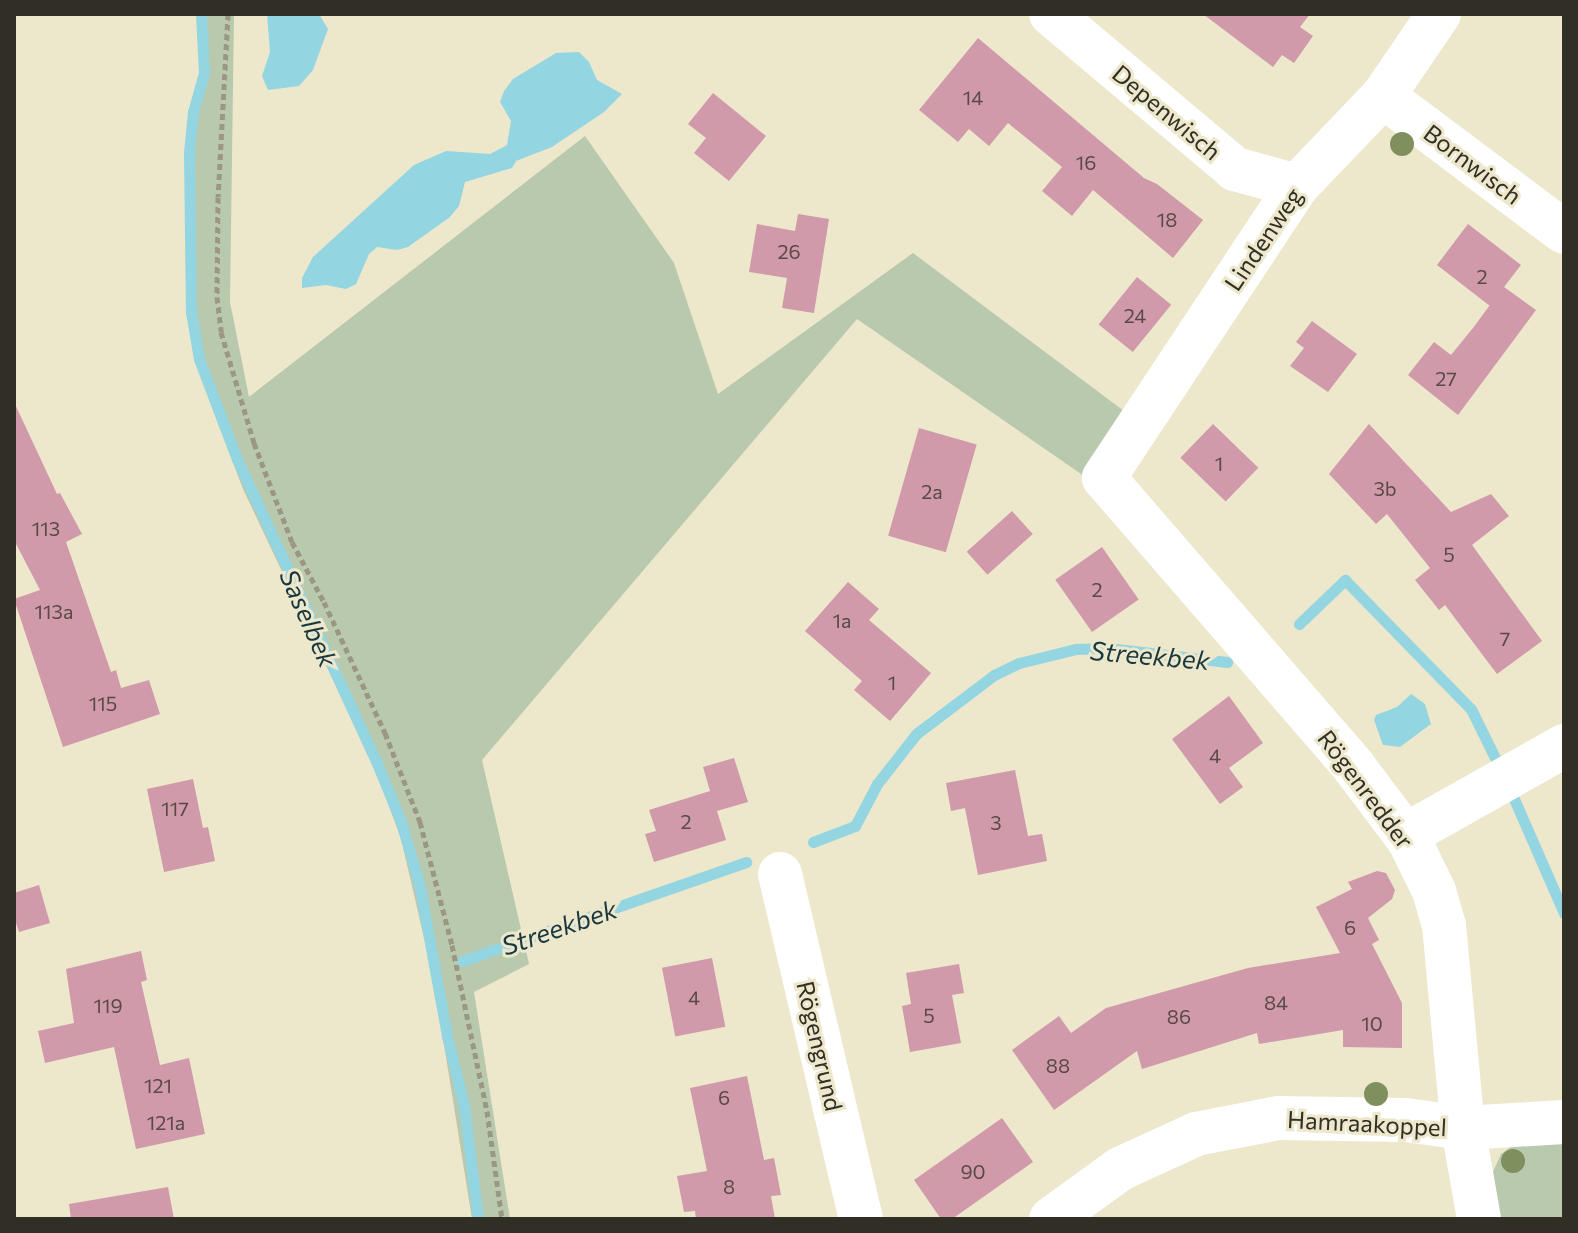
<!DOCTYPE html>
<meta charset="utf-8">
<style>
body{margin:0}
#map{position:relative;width:1578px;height:1233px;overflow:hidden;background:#ede7cc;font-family:Commissioner,sans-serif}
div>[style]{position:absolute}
.green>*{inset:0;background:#b8c9ae}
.water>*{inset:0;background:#94d5e2}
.stream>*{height:11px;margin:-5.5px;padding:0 5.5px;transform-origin:5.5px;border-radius:5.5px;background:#94d5e2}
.building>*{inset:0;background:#d09aab;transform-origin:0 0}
.path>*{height:5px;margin-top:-2.5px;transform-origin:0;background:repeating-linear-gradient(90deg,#9b9783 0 6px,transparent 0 10px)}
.minor>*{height:44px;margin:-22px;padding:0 22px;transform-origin:22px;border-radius:22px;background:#fff}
.trees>*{width:24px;height:24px;margin:-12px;border-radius:50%;background:#808f5e}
span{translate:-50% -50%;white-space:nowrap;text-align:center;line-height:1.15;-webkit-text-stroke:6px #ede7cc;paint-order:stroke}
.number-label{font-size:20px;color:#594a46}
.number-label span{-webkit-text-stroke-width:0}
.street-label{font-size:24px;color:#312f25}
.water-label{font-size:26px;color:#18383f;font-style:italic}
.frame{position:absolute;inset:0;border:16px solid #312f25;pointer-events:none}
</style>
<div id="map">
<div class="green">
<i style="clip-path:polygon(201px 14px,234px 14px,230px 302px,249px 397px,585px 136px,674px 263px,718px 394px,913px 253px,1128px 414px,1084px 476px,857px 319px,482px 760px,529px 964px,474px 992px,510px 1219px,472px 1219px,433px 976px,401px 839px,377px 773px,243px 489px,210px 402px,192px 333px,189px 153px,193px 112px,204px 73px)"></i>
<i style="clip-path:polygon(1564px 1136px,1564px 1219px,1498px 1219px,1493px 1172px,1501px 1154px,1512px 1146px)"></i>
</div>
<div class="water">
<i style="clip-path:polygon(267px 14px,319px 14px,328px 29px,313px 70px,299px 86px,268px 90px,262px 76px,270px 52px)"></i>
<i style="clip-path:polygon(579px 52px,589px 62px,597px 80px,622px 94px,604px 112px,552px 147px,516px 161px,512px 168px,465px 182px,459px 206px,450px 217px,408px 247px,397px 250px,377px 247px,369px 254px,356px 284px,346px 289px,326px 285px,302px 288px,302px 278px,313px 257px,414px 165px,446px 151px,490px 154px,507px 145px,511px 121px,500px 102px,504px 91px,513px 79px,556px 53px)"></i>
<i style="clip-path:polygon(1411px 694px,1425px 704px,1431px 724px,1400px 747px,1383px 745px,1374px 720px,1376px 715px,1397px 707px)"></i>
</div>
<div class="stream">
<i style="left:201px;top:14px;width:59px;rotate:87.1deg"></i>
<i style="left:204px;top:73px;width:41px;rotate:105.8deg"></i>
<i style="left:193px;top:112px;width:41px;rotate:95.6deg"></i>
<i style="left:189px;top:153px;width:159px;rotate:89.3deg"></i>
<i style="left:191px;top:312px;width:48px;rotate:80.3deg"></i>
<i style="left:199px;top:359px;width:107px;rotate:69.2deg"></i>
<i style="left:237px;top:459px;width:332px;rotate:65.3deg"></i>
<i style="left:376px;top:761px;width:66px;rotate:67.7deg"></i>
<i style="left:401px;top:822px;width:64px;rotate:73.6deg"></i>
<i style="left:419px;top:883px;width:156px;rotate:79.6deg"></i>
<i style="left:447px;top:1036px;width:72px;rotate:76.3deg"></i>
<i style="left:464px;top:1106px;width:114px;rotate:82.9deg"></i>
<i style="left:1299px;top:624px;width:64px;rotate:-43.7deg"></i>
<i style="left:1345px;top:580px;width:180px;rotate:45.7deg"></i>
<i style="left:1471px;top:709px;width:68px;rotate:63.8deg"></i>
<i style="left:1508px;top:785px;width:140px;rotate:66.4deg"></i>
<i style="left:813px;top:842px;width:45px;rotate:-20.9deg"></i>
<i style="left:855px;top:826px;width:47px;rotate:-62.4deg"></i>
<i style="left:877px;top:784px;width:63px;rotate:-52deg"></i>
<i style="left:916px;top:734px;width:98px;rotate:-37.1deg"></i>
<i style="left:994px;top:675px;width:28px;rotate:-26deg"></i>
<i style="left:1019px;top:663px;width:59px;rotate:-13.8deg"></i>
<i style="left:1076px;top:649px;width:32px;rotate:-2deg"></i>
<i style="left:1108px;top:648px;width:120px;rotate:6.7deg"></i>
<i style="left:462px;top:961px;width:301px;rotate:-19.2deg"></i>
</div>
<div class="building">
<i style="clip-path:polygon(1203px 14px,1310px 14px,1300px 27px,1313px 36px,1294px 63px,1282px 55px,1273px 67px)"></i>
<i style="clip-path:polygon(978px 38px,1144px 178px,1157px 184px,1203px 220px,1173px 258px,1093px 190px,1072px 216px,1042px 191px,1062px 167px,1008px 123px,989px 146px,969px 129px,958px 142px,919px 110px)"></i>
<i style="clip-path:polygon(713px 93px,766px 136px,729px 181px,694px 153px,706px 138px,688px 124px)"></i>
<i style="clip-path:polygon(798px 214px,829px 219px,814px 313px,782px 308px,787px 278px,749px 272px,757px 224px,795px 231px)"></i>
<i style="clip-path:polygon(1468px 224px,1521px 265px,1504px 287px,1536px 310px,1458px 415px,1408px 375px,1434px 342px,1451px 355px,1473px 328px,1498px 294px,1490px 306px,1437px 265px)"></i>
<i style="left:1137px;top:277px;width:44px;height:61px;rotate:39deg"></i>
<i style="clip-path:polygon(1312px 321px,1357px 354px,1328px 392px,1290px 366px,1304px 348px,1296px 342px)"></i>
<i style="clip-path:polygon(14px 402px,57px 494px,60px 493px,82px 534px,66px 542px,111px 672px,116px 670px,121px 688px,149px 680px,160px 714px,63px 747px,14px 599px,40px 590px,14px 540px)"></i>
<i style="left:1213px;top:424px;width:63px;height:47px;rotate:44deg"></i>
<i style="clip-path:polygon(1369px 424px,1451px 512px,1491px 494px,1509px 516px,1472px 545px,1542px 641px,1497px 674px,1445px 605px,1439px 610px,1415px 580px,1430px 568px,1387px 514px,1376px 524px,1329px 474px)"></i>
<i style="left:919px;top:428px;width:60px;height:112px;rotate:16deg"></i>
<i style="left:1012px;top:511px;width:31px;height:61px;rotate:48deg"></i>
<i style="left:1102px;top:547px;width:64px;height:57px;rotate:55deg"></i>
<i style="clip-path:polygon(848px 582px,879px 609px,869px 620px,931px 673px,890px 721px,854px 690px,862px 681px,805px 631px)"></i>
<i style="clip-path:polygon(1229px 696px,1263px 743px,1229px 768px,1243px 787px,1220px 804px,1172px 739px)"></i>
<i style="clip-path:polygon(734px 758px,748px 802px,717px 811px,726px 840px,654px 862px,645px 834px,656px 831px,649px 810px,710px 791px,703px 767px)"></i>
<i style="clip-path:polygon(1015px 770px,1028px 836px,1042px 834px,1047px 861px,978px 875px,965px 808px,951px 811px,946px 783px)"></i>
<i style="clip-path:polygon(193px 779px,203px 828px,208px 827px,215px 861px,164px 872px,147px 789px)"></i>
<i style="clip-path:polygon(1377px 871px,1386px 873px,1395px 890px,1392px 899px,1368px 918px,1379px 940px,1372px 944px,1402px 1003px,1402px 1048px,1343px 1047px,1343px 1030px,1259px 1044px,1257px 1033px,1142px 1069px,1137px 1051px,1054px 1110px,1012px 1050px,1059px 1016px,1071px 1033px,1106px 1008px,1248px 968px,1340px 953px,1316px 907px,1352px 889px,1348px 882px)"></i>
<i style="clip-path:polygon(39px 885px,50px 923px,19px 932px,14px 917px,14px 893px)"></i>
<i style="clip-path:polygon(141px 951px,147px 980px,141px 982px,160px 1065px,189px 1058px,205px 1134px,136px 1149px,114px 1047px,45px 1063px,38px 1031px,74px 1023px,66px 969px)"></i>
<i style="left:712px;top:958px;width:70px;height:51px;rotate:79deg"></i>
<i style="clip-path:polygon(959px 964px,964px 993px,952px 995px,961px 1043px,910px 1052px,902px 1006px,911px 1004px,906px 973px)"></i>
<i style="clip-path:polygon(747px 1076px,764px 1160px,774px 1158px,781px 1195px,771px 1196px,775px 1219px,696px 1219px,695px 1211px,684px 1212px,677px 1176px,707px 1171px,690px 1088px)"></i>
<i style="clip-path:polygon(1002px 1118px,1033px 1162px,952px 1219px,941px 1219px,914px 1180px)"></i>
<i style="clip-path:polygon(168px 1187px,174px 1219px,71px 1219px,69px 1204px)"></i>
</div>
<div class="path">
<i style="left:228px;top:14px;width:183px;rotate:93.1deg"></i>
<i style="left:218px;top:197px;width:100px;rotate:90.6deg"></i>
<i style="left:217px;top:297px;width:35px;rotate:83deg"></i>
<i style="left:221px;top:332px;width:116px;rotate:73.4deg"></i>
<i style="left:254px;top:443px;width:106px;rotate:69deg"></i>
<i style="left:292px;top:542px;width:68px;rotate:61.9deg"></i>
<i style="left:324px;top:602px;width:145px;rotate:65deg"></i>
<i style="left:385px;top:733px;width:96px;rotate:68.5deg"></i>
<i style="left:420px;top:822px;width:127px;rotate:75.4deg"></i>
<i style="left:452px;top:945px;width:170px;rotate:78.1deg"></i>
<i style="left:487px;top:1111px;width:109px;rotate:82.1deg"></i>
</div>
<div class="minor">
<i style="left:1051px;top:14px;width:241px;rotate:40.1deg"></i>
<i style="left:1235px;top:169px;width:64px;rotate:15.3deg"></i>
<i style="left:1439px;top:14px;width:99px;rotate:124.3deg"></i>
<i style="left:1383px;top:96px;width:124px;rotate:133.7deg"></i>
<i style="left:1297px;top:186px;width:350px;rotate:123.5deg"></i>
<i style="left:1104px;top:478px;width:382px;rotate:49.1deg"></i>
<i style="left:1354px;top:767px;width:91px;rotate:53deg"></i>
<i style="left:1409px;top:840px;width:57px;rotate:63.9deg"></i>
<i style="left:1434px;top:891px;width:35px;rotate:74deg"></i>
<i style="left:1444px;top:925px;width:204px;rotate:84.7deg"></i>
<i style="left:1463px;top:1128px;width:92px;rotate:80deg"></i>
<i style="left:1383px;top:96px;width:226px;rotate:36.9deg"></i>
<i style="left:1406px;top:835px;width:181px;rotate:-29.4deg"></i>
<i style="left:780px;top:874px;width:354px;rotate:76.8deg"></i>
<i style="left:1051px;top:1219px;width:85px;rotate:-35.9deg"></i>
<i style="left:1120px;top:1169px;width:84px;rotate:-24.7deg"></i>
<i style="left:1196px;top:1134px;width:84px;rotate:-11deg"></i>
<i style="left:1278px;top:1118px;width:128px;rotate:0.9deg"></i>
<i style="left:1406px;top:1120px;width:58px;rotate:8deg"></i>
<i style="left:1463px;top:1128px;width:101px;rotate:-3.4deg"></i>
</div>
<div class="trees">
<i style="left:1402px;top:144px"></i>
<i style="left:1376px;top:1094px"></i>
<i style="left:1513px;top:1161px"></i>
</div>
<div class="number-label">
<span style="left:973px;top:97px">14</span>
<span style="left:1086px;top:162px">16</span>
<span style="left:1167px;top:219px">18</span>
<span style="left:789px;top:251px">26</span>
<span style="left:1482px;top:276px">2</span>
<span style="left:1135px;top:315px">24</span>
<span style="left:1446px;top:378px">27</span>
<span style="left:1219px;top:463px">1</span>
<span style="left:1385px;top:488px">3b</span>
<span style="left:932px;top:491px">2a</span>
<span style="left:46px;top:528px">113</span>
<span style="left:1449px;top:554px">5</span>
<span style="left:1097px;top:589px">2</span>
<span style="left:54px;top:611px">113a</span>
<span style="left:842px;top:620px">1a</span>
<span style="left:1505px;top:638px">7</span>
<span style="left:892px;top:682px">1</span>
<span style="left:103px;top:703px">115</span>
<span style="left:1215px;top:755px">4</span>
<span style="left:175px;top:808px">117</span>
<span style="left:686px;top:821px">2</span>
<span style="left:996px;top:822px">3</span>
<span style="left:1350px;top:927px">6</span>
<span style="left:694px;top:997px">4</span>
<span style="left:1276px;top:1002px">84</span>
<span style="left:108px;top:1005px">119</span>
<span style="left:929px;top:1015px">5</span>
<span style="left:1179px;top:1016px">86</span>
<span style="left:1372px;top:1023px">10</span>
<span style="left:1058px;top:1065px">88</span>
<span style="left:158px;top:1085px">121</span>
<span style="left:724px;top:1097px">6</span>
<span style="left:166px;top:1122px">121a</span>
<span style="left:973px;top:1171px">90</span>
<span style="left:729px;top:1186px">8</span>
</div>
<div class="street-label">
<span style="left:1167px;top:112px;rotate:40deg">Depenwisch</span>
<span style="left:1473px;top:164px;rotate:37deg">Bornwisch</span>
<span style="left:1263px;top:239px;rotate:-56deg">Lindenweg</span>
<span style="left:1366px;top:789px;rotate:53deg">Rögenredder</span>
<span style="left:820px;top:1046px;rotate:77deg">Rögengrund</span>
<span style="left:1367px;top:1123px;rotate:3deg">Hamraakoppel</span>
</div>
<div class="water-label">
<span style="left:309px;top:618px;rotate:66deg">Saselbek</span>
<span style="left:1150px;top:655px;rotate:5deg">Streekbek</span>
<span style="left:559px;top:927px;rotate:-19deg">Streekbek</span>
</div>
<div class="frame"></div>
</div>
